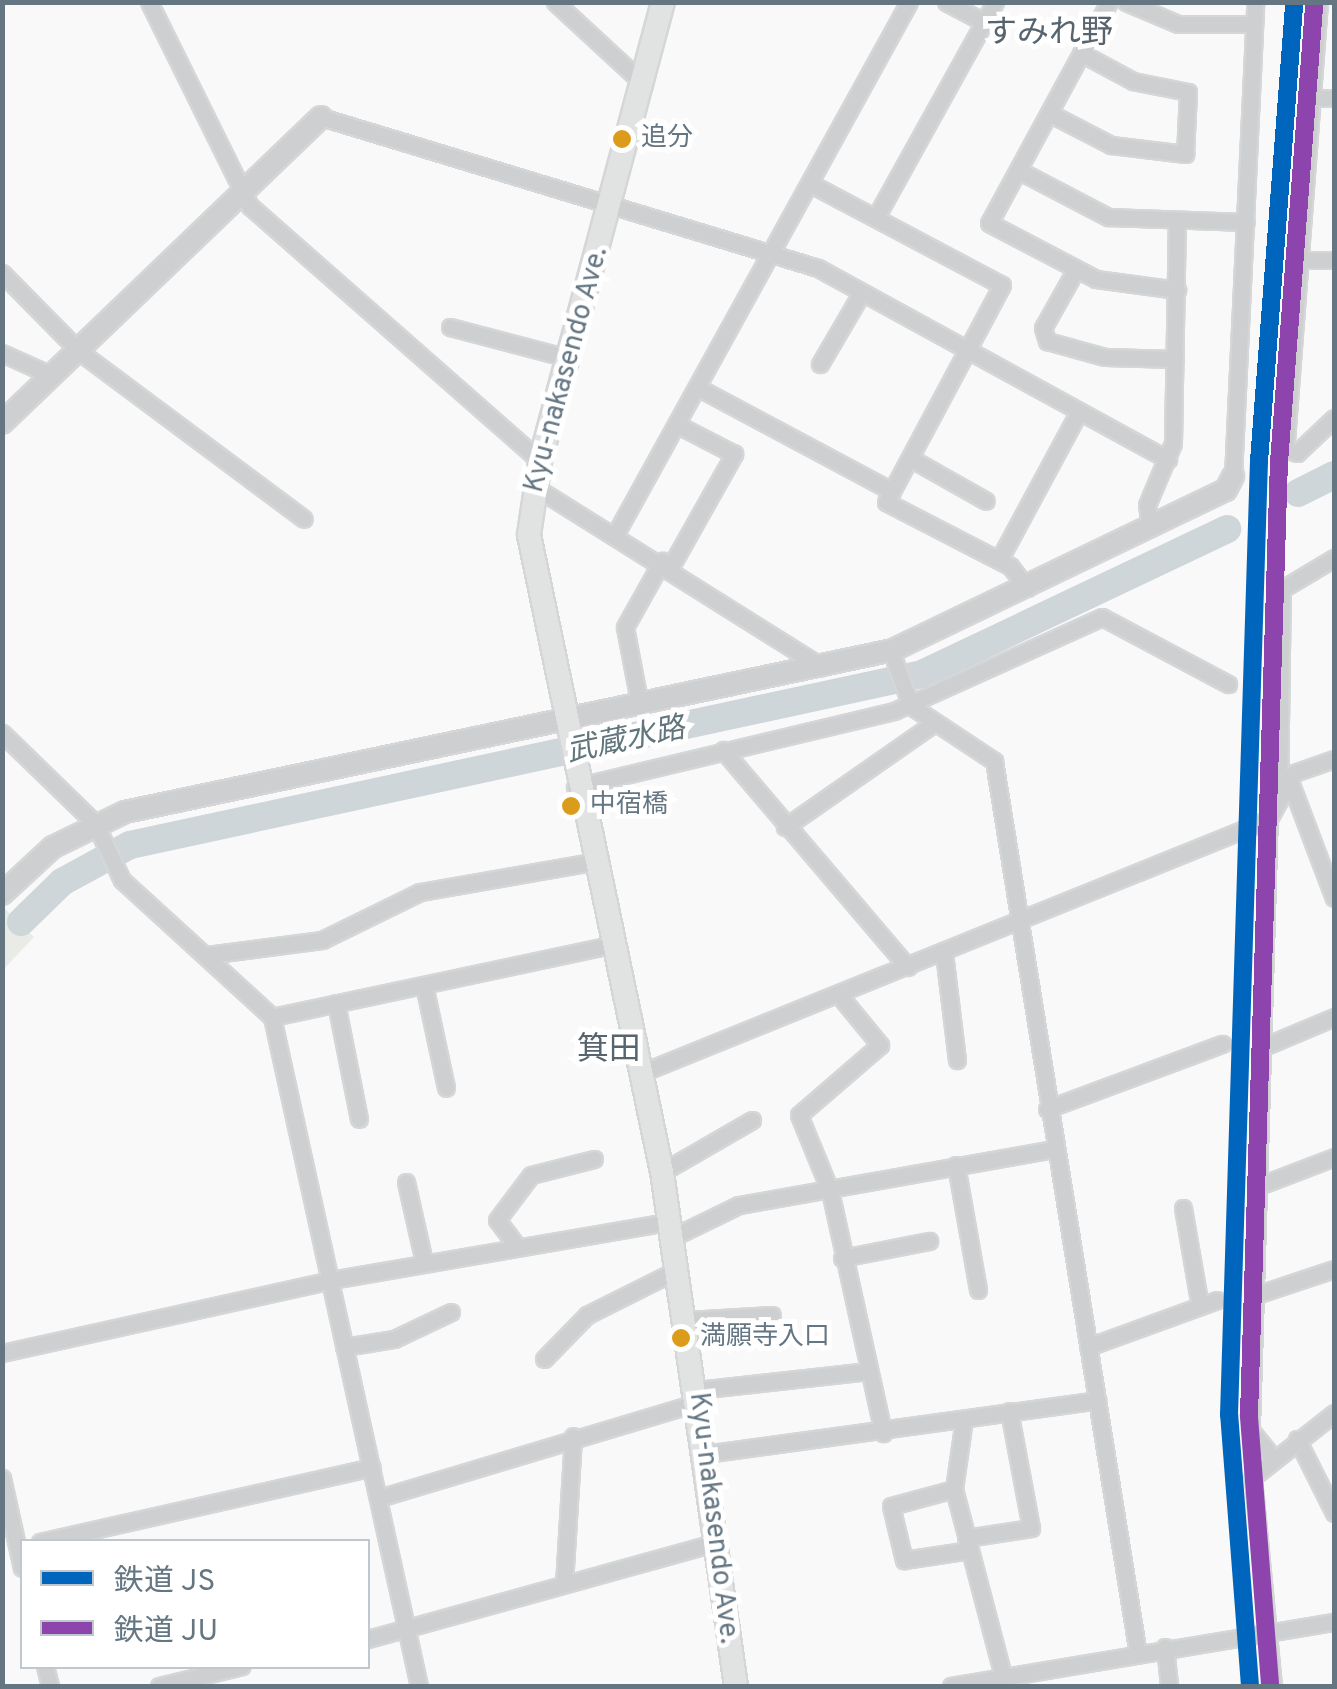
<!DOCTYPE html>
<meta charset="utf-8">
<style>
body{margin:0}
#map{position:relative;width:1337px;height:1689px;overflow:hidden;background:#f9f9f9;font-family:Overpass,"Noto Sans JP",sans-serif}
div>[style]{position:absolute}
.green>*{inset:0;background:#e8ebe6}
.river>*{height:28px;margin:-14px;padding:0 14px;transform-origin:14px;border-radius:14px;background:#ced6d9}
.roads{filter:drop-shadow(2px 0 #d5d6d7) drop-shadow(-2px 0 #d5d6d7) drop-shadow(0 2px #d5d6d7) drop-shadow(0 -2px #d5d6d7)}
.minor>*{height:15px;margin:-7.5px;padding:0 7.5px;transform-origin:7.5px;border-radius:7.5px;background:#cecfd0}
.tertiary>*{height:20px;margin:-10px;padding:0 10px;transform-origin:10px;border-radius:10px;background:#cecfd0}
.secondary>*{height:22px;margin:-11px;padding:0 11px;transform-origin:11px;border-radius:11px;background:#e1e2e2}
.rail-1>*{height:18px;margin:-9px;padding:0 9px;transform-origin:9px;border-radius:9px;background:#0065bd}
.rail-2>*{height:18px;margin:-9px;padding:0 9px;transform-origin:9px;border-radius:9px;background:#8e44ad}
.dots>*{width:28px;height:28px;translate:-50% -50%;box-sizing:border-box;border:5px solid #fff;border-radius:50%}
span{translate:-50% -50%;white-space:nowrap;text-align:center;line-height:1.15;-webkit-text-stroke:10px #fff;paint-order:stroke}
.bus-label{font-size:26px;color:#657683}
.left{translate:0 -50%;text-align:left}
.street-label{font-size:28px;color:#657683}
.water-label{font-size:30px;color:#60757c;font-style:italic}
.quarter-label{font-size:32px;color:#57646e}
.frame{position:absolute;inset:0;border:5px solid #657683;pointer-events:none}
.legend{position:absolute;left:20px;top:1539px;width:350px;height:130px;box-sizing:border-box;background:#fff;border:2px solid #c1c8cd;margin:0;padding:12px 18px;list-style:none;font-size:30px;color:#657683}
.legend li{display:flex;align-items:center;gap:20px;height:50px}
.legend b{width:50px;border:2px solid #c1c8cd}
</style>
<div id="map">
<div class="green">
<i style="clip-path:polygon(5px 909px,34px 937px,3px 970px,3px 913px)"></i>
</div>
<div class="river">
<i style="left:1298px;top:493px;width:40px;rotate:-26.6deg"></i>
<i style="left:21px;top:922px;width:57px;rotate:-44.3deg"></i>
<i style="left:62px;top:882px;width:77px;rotate:-28.6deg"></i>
<i style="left:130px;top:845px;width:810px;rotate:-12.18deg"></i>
<i style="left:922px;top:674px;width:338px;rotate:-25.4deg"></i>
</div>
<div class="roads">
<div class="minor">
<i style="left:149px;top:2px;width:228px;rotate:63.7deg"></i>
<i style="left:250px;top:206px;width:386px;rotate:41.3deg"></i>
<i style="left:555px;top:2px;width:121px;rotate:42.7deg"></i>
<i style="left:946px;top:2px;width:43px;rotate:27.8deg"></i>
<i style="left:1109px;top:2px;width:251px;rotate:118.5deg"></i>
<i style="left:989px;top:223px;width:121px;rotate:27.6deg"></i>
<i style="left:1096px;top:279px;width:82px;rotate:7.7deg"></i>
<i style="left:1126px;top:2px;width:56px;rotate:22.9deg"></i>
<i style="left:1178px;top:24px;width:76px"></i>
<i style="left:1319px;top:2px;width:448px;rotate:94.3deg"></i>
<i style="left:1285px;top:449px;width:13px;rotate:18deg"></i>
<i style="left:1297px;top:453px;width:51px;rotate:-43.4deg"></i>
<i style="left:1310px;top:98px;width:24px"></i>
<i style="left:1049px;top:113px;width:70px;rotate:27.3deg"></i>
<i style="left:1111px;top:145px;width:75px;rotate:6.9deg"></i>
<i style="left:1185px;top:154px;width:62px;rotate:-87.2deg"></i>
<i style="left:1188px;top:92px;width:56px;rotate:-168.7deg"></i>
<i style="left:1133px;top:81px;width:59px;rotate:-151.7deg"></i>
<i style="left:321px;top:117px;width:519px;rotate:16.9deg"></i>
<i style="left:818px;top:268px;width:399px;rotate:28.7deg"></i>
<i style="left:1018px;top:170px;width:102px;rotate:27.6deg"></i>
<i style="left:1108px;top:217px;width:138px;rotate:2.1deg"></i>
<i style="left:811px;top:184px;width:216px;rotate:27.9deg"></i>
<i style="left:1002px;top:285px;width:246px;rotate:118.1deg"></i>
<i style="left:886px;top:502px;width:140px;rotate:27.3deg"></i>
<i style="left:1010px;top:566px;width:28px;rotate:52deg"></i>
<i style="left:876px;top:217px;width:246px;rotate:-61deg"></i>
<i style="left:1296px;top:260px;width:38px"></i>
<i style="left:1075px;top:271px;width:65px;rotate:119.3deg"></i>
<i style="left:1043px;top:328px;width:14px;rotate:73deg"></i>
<i style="left:1047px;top:341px;width:60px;rotate:15.4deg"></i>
<i style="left:1105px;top:357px;width:70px;rotate:1.6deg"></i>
<i style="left:2px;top:273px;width:111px;rotate:45.4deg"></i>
<i style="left:80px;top:352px;width:279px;rotate:36.7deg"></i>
<i style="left:450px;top:327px;width:122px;rotate:14.7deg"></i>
<i style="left:2px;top:353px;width:56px;rotate:24.3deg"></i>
<i style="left:820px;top:364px;width:83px;rotate:-59.7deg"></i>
<i style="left:697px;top:387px;width:221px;rotate:28.1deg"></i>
<i style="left:910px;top:458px;width:87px;rotate:29.5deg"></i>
<i style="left:1233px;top:476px;width:475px;rotate:-87.3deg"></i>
<i style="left:535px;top:487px;width:339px;rotate:32.1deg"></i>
<i style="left:1150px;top:528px;width:23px;rotate:-97deg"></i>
<i style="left:1147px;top:505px;width:67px;rotate:-67.2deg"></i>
<i style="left:1173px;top:443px;width:219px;rotate:-89deg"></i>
<i style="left:616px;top:533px;width:606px;rotate:-61.11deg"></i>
<i style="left:999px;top:560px;width:167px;rotate:-61.7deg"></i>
<i style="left:671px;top:566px;width:129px;rotate:-60.6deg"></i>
<i style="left:734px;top:454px;width:65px;rotate:-152.7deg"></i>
<i style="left:895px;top:662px;width:47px;rotate:70deg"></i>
<i style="left:911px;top:706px;width:100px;rotate:33.5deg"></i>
<i style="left:994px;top:761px;width:905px;rotate:80.84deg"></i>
<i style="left:640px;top:706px;width:80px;rotate:-100.8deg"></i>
<i style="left:625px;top:627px;width:76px;rotate:-60.7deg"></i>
<i style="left:2px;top:733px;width:129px;rotate:44.1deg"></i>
<i style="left:95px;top:823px;width:63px;rotate:64.7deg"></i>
<i style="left:122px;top:880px;width:203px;rotate:42.4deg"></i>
<i style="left:272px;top:1017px;width:685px;rotate:77.61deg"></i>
<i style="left:723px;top:750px;width:285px;rotate:49.6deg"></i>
<i style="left:1289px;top:779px;width:127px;rotate:69.3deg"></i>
<i style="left:575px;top:787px;width:328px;rotate:-13.4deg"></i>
<i style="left:894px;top:711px;width:228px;rotate:-24.3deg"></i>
<i style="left:1102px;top:617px;width:143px;rotate:28deg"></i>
<i style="left:1279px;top:796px;width:207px;rotate:-89.2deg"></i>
<i style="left:1282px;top:589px;width:61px;rotate:-30.8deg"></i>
<i style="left:785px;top:827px;width:182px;rotate:-34.9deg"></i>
<i style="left:944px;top:953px;width:108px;rotate:83.1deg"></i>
<i style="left:207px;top:955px;width:116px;rotate:-7.4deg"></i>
<i style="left:322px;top:940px;width:109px;rotate:-26.1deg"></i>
<i style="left:420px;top:892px;width:175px;rotate:-9.9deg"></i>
<i style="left:424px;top:985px;width:105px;rotate:77.9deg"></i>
<i style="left:839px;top:995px;width:65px;rotate:50.6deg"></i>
<i style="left:880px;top:1045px;width:107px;rotate:139.2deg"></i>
<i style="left:799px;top:1115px;width:82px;rotate:67.8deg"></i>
<i style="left:830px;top:1191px;width:248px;rotate:77.6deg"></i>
<i style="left:336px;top:1003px;width:118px;rotate:78.8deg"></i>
<i style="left:272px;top:1017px;width:346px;rotate:-12deg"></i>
<i style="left:1263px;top:1047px;width:77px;rotate:-22.9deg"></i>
<i style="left:641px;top:1073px;width:677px;rotate:-22.02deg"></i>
<i style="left:1047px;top:1109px;width:187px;rotate:-20.4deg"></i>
<i style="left:956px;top:1165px;width:127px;rotate:80deg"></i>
<i style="left:662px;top:1172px;width:104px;rotate:-30deg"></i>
<i style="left:406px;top:1182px;width:82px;rotate:77.3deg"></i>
<i style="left:1256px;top:1187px;width:84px;rotate:-21deg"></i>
<i style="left:1183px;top:1208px;width:99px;rotate:80.2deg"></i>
<i style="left:673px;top:1237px;width:73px;rotate:-25.9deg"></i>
<i style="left:739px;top:1205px;width:320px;rotate:-10.1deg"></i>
<i style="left:516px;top:1245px;width:31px;rotate:-127deg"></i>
<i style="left:497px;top:1220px;width:56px;rotate:-52.9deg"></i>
<i style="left:531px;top:1175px;width:65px;rotate:-14.3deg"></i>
<i style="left:842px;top:1258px;width:89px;rotate:-11.1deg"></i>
<i style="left:1253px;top:1296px;width:85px;rotate:-18.4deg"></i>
<i style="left:687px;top:1320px;width:85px;rotate:-3.4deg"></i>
<i style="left:344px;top:1347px;width:51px;rotate:-9.1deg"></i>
<i style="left:394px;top:1339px;width:63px;rotate:-25.3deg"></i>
<i style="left:1088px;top:1347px;width:137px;rotate:-20deg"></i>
<i style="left:2px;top:1353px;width:337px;rotate:-12.5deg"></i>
<i style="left:331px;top:1280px;width:345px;rotate:-9.8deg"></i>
<i style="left:544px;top:1359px;width:62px;rotate:-45.7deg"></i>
<i style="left:587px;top:1315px;width:103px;rotate:-26.6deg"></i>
<i style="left:697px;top:1390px;width:173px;rotate:-6.3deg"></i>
<i style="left:964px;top:1419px;width:71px;rotate:98.1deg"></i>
<i style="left:954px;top:1489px;width:196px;rotate:75.3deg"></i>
<i style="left:1297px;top:1439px;width:83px;rotate:63.4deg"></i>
<i style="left:705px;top:1454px;width:396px;rotate:-7.8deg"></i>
<i style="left:1274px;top:1459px;width:36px;rotate:-129deg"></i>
<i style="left:1251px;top:1431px;width:612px;rotate:-88.32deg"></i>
<i style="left:1269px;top:819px;width:52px;rotate:-61.5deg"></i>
<i style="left:1294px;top:773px;width:42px;rotate:-19.3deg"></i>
<i style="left:2px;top:1478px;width:92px;rotate:77.5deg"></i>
<i style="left:954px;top:1489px;width:65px;rotate:164.9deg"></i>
<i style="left:891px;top:1506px;width:56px;rotate:76.5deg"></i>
<i style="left:904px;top:1560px;width:67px;rotate:-8.6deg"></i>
<i style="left:379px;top:1498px;width:333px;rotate:-16.7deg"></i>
<i style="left:966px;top:1538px;width:66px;rotate:-8.7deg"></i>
<i style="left:1031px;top:1528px;width:119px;rotate:-100.6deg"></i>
<i style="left:40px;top:1542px;width:340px;rotate:-12.7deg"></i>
<i style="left:564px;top:1584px;width:148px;rotate:-86.5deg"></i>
<i style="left:368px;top:1639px;width:360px;rotate:-15.5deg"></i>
<i style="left:1165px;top:1647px;width:39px;rotate:84deg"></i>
<i style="left:45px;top:1666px;width:21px;rotate:76deg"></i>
<i style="left:159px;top:1686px;width:85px;rotate:-13.5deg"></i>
<i style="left:951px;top:1686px;width:388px;rotate:-9.5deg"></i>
<i style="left:1273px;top:1686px;width:210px;rotate:-95.5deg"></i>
<i style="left:1253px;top:1477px;width:103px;rotate:-38.3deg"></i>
</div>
<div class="tertiary">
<i style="left:2px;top:423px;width:442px;rotate:-43.8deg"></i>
<i style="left:2px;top:894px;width:69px;rotate:-42.7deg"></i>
<i style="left:53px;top:847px;width:80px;rotate:-25.9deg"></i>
<i style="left:125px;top:812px;width:785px;rotate:-11.91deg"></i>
<i style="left:893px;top:650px;width:369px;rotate:-25.7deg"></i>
<i style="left:1226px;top:490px;width:16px;rotate:-63deg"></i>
</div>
<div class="secondary">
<i style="left:663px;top:2px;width:475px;rotate:105deg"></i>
<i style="left:540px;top:461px;width:75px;rotate:98.5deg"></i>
<i style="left:529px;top:535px;width:651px;rotate:78.21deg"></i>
<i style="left:662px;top:1172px;width:519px;rotate:81.81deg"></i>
</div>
</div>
<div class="rail-1">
<i style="left:1250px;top:1686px;width:272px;rotate:-94.4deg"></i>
<i style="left:1229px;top:1415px;width:954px;rotate:-88.2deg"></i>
<i style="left:1259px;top:461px;width:460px;rotate:-85.6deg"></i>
</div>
<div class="rail-2">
<i style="left:1270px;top:1684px;width:270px;rotate:-94.5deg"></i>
<i style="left:1249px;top:1415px;width:953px;rotate:-88.2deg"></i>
<i style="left:1279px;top:462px;width:459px;rotate:-85.6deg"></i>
</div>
<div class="dots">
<i style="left:622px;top:139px;background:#da9c1a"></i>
<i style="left:571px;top:806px;background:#da9c1a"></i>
<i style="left:681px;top:1338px;background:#da9c1a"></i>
</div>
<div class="bus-label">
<span class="left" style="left:641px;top:139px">追分</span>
<span class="left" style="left:590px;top:806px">中宿橋</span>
<span class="left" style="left:700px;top:1338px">満願寺入口</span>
</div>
<div class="street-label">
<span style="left:567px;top:370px;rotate:-75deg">Kyu-nakasendo Ave.</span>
<span style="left:713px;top:1518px;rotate:83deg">Kyu-nakasendo Ave.</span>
</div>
<div class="water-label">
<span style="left:626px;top:742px;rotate:-12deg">武蔵水路</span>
</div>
<div class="quarter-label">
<span style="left:1049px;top:34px">すみれ野</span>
<span style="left:609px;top:1051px">箕田</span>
</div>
<div class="frame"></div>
<ul class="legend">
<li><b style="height:12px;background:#0065bd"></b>鉄道 JS</li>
<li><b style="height:12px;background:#8e44ad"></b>鉄道 JU</li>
</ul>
</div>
